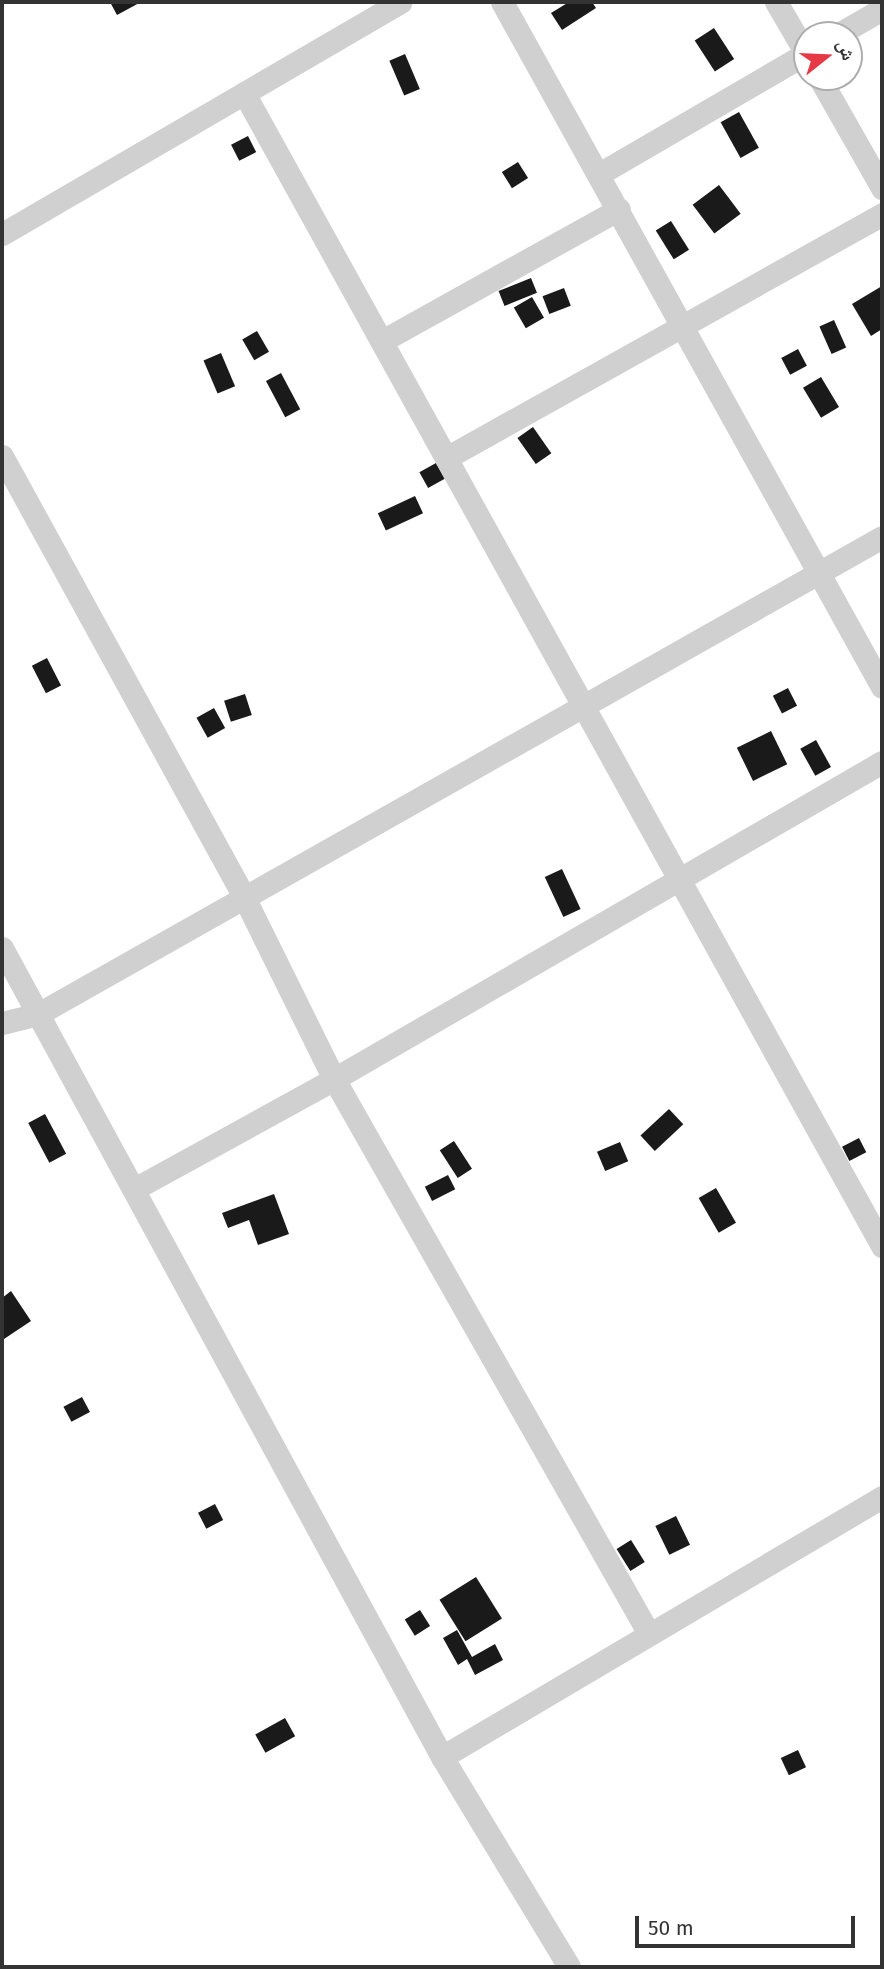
<!DOCTYPE html>
<meta charset="utf-8">
<style>
body{margin:0}
#map{position:relative;width:884px;height:1969px;overflow:hidden;background:#fff;font-family:"Fira Sans","Noto Naskh Arabic",sans-serif}
div>[style]{position:absolute}
.building>*{inset:0;background:#1a1a1a;transform-origin:0 0}
.street>*{height:23px;margin:-11.5px;padding:0 11.5px;transform-origin:11.5px;border-radius:11.5px;background:#d0d0d0}
span{translate:-50% -50%;white-space:nowrap;text-align:center;line-height:1.15;-webkit-text-stroke:7px #fff;paint-order:stroke}
.frame{position:absolute;inset:0;border:4px solid #333;pointer-events:none}
.north{position:absolute;left:793px;top:21px;width:70px;height:70px;box-sizing:border-box;background:#fff;border:2px solid #adadad;border-radius:50%;rotate:72deg;font-size:19px;font-weight:700;line-height:28px;text-align:center;color:#333}
.north::after{content:'';display:block;margin:auto;width:24px;height:32px;background:#e63946;clip-path:polygon(50% 0,100% 100%,50% 72%,0 100%)}
.scale{position:absolute;left:635px;top:1916px;width:220px;height:32px;box-sizing:border-box;border:4px solid #333;border-top:0;padding-left:9px;font-size:21px;line-height:24px;white-space:nowrap;color:#333;-webkit-text-stroke:5px #fff;paint-order:stroke}
</style>
<div id="map">
<div class="building">
<i style="clip-path:polygon(110px 2px,141px 2px,117px 15px)"></i>
<i style="clip-path:polygon(569px 2px,592px 2px,596px 8px,562px 30px,551px 13px)"></i>
<i style="left:714px;top:28px;width:37px;height:23px;rotate:57deg"></i>
<i style="left:405px;top:54px;width:38px;height:17px;rotate:67deg"></i>
<i style="left:739px;top:112px;width:41px;height:21px;rotate:61deg"></i>
<i style="left:248px;top:136px;width:18px;height:19px;rotate:63deg"></i>
<i style="left:518px;top:162px;width:19px;height:19px;rotate:58deg"></i>
<i style="left:719px;top:185px;width:36px;height:33px;rotate:53deg"></i>
<i style="left:671px;top:221px;width:34px;height:18px;rotate:58deg"></i>
<i style="left:531px;top:278px;width:16px;height:35px;rotate:68deg"></i>
<i style="clip-path:polygon(882px 286px,882px 329px,871px 336px,852px 304px)"></i>
<i style="left:564px;top:288px;width:19px;height:23px;rotate:69deg"></i>
<i style="left:532px;top:297px;width:24px;height:21px;rotate:60deg"></i>
<i style="left:834px;top:320px;width:30px;height:16px;rotate:66deg"></i>
<i style="left:257px;top:331px;width:24px;height:17px;rotate:60deg"></i>
<i style="left:798px;top:349px;width:19px;height:19px;rotate:62deg"></i>
<i style="left:221px;top:353px;width:36px;height:19px;rotate:67deg"></i>
<i style="left:281px;top:373px;width:41px;height:17px;rotate:62deg"></i>
<i style="left:821px;top:377px;width:35px;height:21px;rotate:59deg"></i>
<i style="left:533px;top:427px;width:32px;height:19px;rotate:55deg"></i>
<i style="left:436px;top:463px;width:18px;height:19px;rotate:61deg"></i>
<i style="left:415px;top:496px;width:19px;height:41px;rotate:65deg"></i>
<i style="left:47px;top:658px;width:31px;height:17px;rotate:63deg"></i>
<i style="left:788px;top:688px;width:20px;height:17px;rotate:63deg"></i>
<i style="left:245px;top:694px;width:22px;height:22px;rotate:72deg"></i>
<i style="left:214px;top:708px;width:23px;height:20px;rotate:61deg"></i>
<i style="left:771px;top:731px;width:37px;height:38px;rotate:64deg"></i>
<i style="left:816px;top:740px;width:31px;height:18px;rotate:61deg"></i>
<i style="left:562px;top:869px;width:44px;height:19px;rotate:65deg"></i>
<i style="left:669px;top:1109px;width:21px;height:39px;rotate:47deg"></i>
<i style="left:45px;top:1114px;width:45px;height:19px;rotate:62deg"></i>
<i style="left:859px;top:1138px;width:16px;height:19px;rotate:63deg"></i>
<i style="left:454px;top:1141px;width:33px;height:17px;rotate:57deg"></i>
<i style="left:620px;top:1142px;width:21px;height:25px;rotate:67deg"></i>
<i style="left:448px;top:1175px;width:16px;height:26px;rotate:63deg"></i>
<i style="left:716px;top:1188px;width:40px;height:20px;rotate:60deg"></i>
<i style="clip-path:polygon(274px 1194px,289px 1234px,258px 1245px,249px 1220px,228px 1228px,222px 1213px)"></i>
<i style="clip-path:polygon(11px 1291px,31px 1321px,4px 1339px,2px 1298px)"></i>
<i style="left:82px;top:1397px;width:17px;height:21px;rotate:62deg"></i>
<i style="left:215px;top:1504px;width:18px;height:19px;rotate:63deg"></i>
<i style="left:676px;top:1516px;width:32px;height:23px;rotate:64deg"></i>
<i style="left:631px;top:1540px;width:26px;height:17px;rotate:58deg"></i>
<i style="left:476px;top:1577px;width:49px;height:43px;rotate:58deg"></i>
<i style="left:420px;top:1610px;width:19px;height:18px;rotate:58deg"></i>
<i style="clip-path:polygon(457px 1630px,472px 1657px,495px 1644px,503px 1660px,475px 1675px,467px 1659px,458px 1665px,443px 1638px)"></i>
<i style="left:285px;top:1718px;width:21px;height:34px;rotate:61deg"></i>
<i style="left:798px;top:1750px;width:19px;height:19px;rotate:65deg"></i>
</div>
<div class="street">
<i style="left:502px;top:2px;width:783px;rotate:60.98deg"></i>
<i style="left:776px;top:2px;width:61px;rotate:59.7deg"></i>
<i style="left:837px;top:35px;width:52px;rotate:-30deg"></i>
<i style="left:819px;top:77px;width:128px;rotate:60.4deg"></i>
<i style="left:244px;top:93px;width:1318px;rotate:61.04deg"></i>
<i style="left:599px;top:174px;width:241px;rotate:-30.2deg"></i>
<i style="left:2px;top:234px;width:461px;rotate:-30.2deg"></i>
<i style="left:382px;top:341px;width:271px;rotate:-29.1deg"></i>
<i style="left:2px;top:456px;width:501px;rotate:61.23deg"></i>
<i style="left:243px;top:895px;width:205px;rotate:63.7deg"></i>
<i style="left:334px;top:1079px;width:636px;rotate:60.41deg"></i>
<i style="left:446px;top:458px;width:500px;rotate:-29.2deg"></i>
<i style="left:2px;top:948px;width:921px;rotate:61.46deg"></i>
<i style="left:442px;top:1757px;width:245px;rotate:58.8deg"></i>
<i style="left:2px;top:1023px;width:37px;rotate:-14deg"></i>
<i style="left:38px;top:1014px;width:969px;rotate:-29.47deg"></i>
<i style="left:136px;top:1188px;width:226px;rotate:-28.8deg"></i>
<i style="left:334px;top:1079px;width:633px;rotate:-30.05deg"></i>
<i style="left:442px;top:1757px;width:511px;rotate:-30.58deg"></i>
</div>
<div class="frame"></div>
<div class="north">ش</div>
<div class="scale">50 m</div>
</div>
